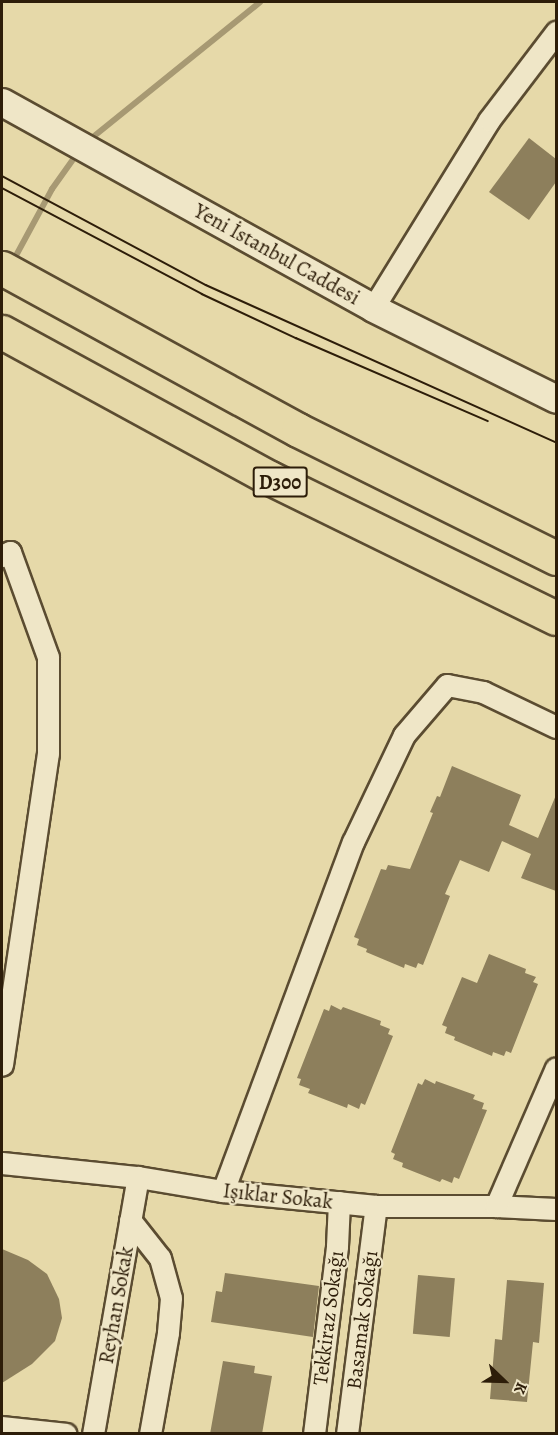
<!DOCTYPE html>
<meta charset="utf-8">
<style>
body{margin:0}
#map{position:relative;width:558px;height:1435px;overflow:hidden;background:#e6d9a9;font-family:Alegreya,serif}
div>[style]{position:absolute}
.stream>*{height:6px;margin:-3px;padding:0 3px;transform-origin:3px;border-radius:3px;background:#a79973}
.building>*{inset:0;background:#8d7f5c;transform-origin:0 0}
.roads{filter:drop-shadow(2px 0 #5b4c31) drop-shadow(-2px 0 #5b4c31) drop-shadow(0 2px #5b4c31) drop-shadow(0 -2px #5b4c31)}
.minor>*{height:21px;margin:-10.5px;padding:0 10.5px;transform-origin:10.5px;border-radius:10.5px;background:#efe6c7}
.tertiary>*{height:27px;margin:-13.5px;padding:0 13.5px;transform-origin:13.5px;border-radius:13.5px;background:#efe6c7}
.trunk>*{height:33px;margin:-16.5px;padding:0 16.5px;transform-origin:16.5px;border-radius:16.5px;background:#e6d9a9}
.tram>*{height:1.5px;margin:-0.75px;padding:0 0.75px;transform-origin:0.75px;border-radius:0.75px;background:#2d1d09}
span{translate:-50% -50%;white-space:nowrap;text-align:center;line-height:1.15;-webkit-text-stroke:4.5px #efe6c7;paint-order:stroke}
.shield-label span{padding:2px 4px;background:#efe6c7;border:2px solid;border-radius:4px;-webkit-text-stroke-width:0}
.shield-label{font-size:20px;color:#2d1d09;font-weight:700}
.street-label{font-size:21px;color:#2d1d09}
.frame{position:absolute;inset:0;border:3px solid #2d1d09;pointer-events:none}
.north{position:absolute;left:474px;top:1351px;width:60px;height:60px;-webkit-text-stroke:4px #efe6c7;paint-order:stroke;rotate:113deg;font-size:16px;font-weight:700;line-height:24px;text-align:center;color:#2d1d09}
.north::after{content:'';display:block;margin:auto;width:21px;height:27px;background:#2d1d09;clip-path:polygon(50% 0,100% 100%,50% 72%,0 100%)}
</style>
<div id="map">
<div class="stream">
<i style="left:88px;top:141px;width:221px;rotate:-38.9deg"></i>
<i style="left:12px;top:263px;width:84px;rotate:-61.6deg"></i>
<i style="left:52px;top:189px;width:47px;rotate:-54.6deg"></i>
</div>
<div class="building">
<i style="clip-path:polygon(529px 138px,556px 159px,556px 182px,529px 220px,489px 192px)"></i>
<i style="clip-path:polygon(452px 766px,521px 795px,509px 825px,538px 838px,556px 795px,556px 891px,521px 878px,531px 854px,502px 841px,489px 872px,460px 860px,445px 894px,450px 896px,423px 965px,418px 963px,416px 968px,405px 964px,404px 968px,366px 952px,367px 949px,357px 945px,359px 939px,354px 937px,381px 869px,386px 870px,388px 865px,410px 869px,433px 813px,430px 812px,437px 796px,440px 797px)"></i>
<i style="clip-path:polygon(489px 954px,526px 969px,525px 973px,536px 977px,533px 982px,538px 984px,511px 1053px,506px 1051px,504px 1056px,493px 1052px,492px 1056px,454px 1040px,455px 1037px,445px 1033px,447px 1027px,442px 1025px,462px 977px,477px 983px)"></i>
<i style="clip-path:polygon(331px 1005px,341px 1010px,343px 1007px,381px 1021px,380px 1025px,390px 1029px,388px 1034px,393px 1036px,365px 1105px,361px 1103px,359px 1109px,348px 1104px,347px 1108px,308px 1093px,310px 1089px,299px 1085px,301px 1079px,297px 1078px,324px 1009px,329px 1011px)"></i>
<i style="clip-path:polygon(425px 1079px,435px 1084px,436px 1081px,475px 1095px,473px 1099px,484px 1103px,482px 1109px,487px 1110px,459px 1179px,454px 1177px,452px 1183px,442px 1179px,440px 1182px,402px 1167px,403px 1163px,393px 1159px,395px 1154px,391px 1152px,418px 1083px,422px 1085px)"></i>
<i style="clip-path:polygon(2px 1249px,28px 1260px,47px 1274px,59px 1299px,62px 1318px,55px 1341px,32px 1364px,2px 1383px)"></i>
<i style="clip-path:polygon(225px 1273px,319px 1286px,313px 1337px,211px 1322px,216px 1291px,222px 1292px)"></i>
<i style="left:418px;top:1275px;width:37px;height:59px;rotate:5deg"></i>
<i style="clip-path:polygon(507px 1280px,544px 1283px,539px 1343px,533px 1342px,527px 1402px,490px 1399px,495px 1339px,502px 1340px)"></i>
<i style="clip-path:polygon(223px 1361px,255px 1366px,254px 1373px,272px 1376px,262px 1434px,210px 1434px)"></i>
</div>
<div class="roads">
<div class="minor">
<i style="left:373px;top:308px;width:221px;rotate:-58.3deg"></i>
<i style="left:489px;top:120px;width:111px;rotate:-52.7deg"></i>
<i style="left:2px;top:556px;width:9px;rotate:-27deg"></i>
<i style="left:10px;top:552px;width:112px;rotate:70.1deg"></i>
<i style="left:48px;top:657px;width:96px;rotate:90deg"></i>
<i style="left:48px;top:753px;width:315px;rotate:98.4deg"></i>
<i style="left:2px;top:1163px;width:137px;rotate:5.9deg"></i>
<i style="left:138px;top:1177px;width:86px;rotate:9.4deg"></i>
<i style="left:223px;top:1191px;width:154px;rotate:5.6deg"></i>
<i style="left:376px;top:1206px;width:120px"></i>
<i style="left:496px;top:1206px;width:60px;rotate:2.9deg"></i>
<i style="left:223px;top:1191px;width:372px;rotate:-69.6deg"></i>
<i style="left:353px;top:842px;width:119px;rotate:-64.5deg"></i>
<i style="left:404px;top:735px;width:66px;rotate:-49.3deg"></i>
<i style="left:447px;top:685px;width:37px;rotate:11deg"></i>
<i style="left:483px;top:692px;width:81px;rotate:25.6deg"></i>
<i style="left:496px;top:1206px;width:150px;rotate:-66.5deg"></i>
<i style="left:130px;top:1220px;width:48px;rotate:51.7deg"></i>
<i style="left:160px;top:1258px;width:41px;rotate:74.6deg"></i>
<i style="left:171px;top:1298px;width:35px;rotate:95deg"></i>
<i style="left:168px;top:1333px;width:103px;rotate:100.1deg"></i>
<i style="left:2px;top:1427px;width:64px;rotate:6.2deg"></i>
<i style="left:93px;top:1434px;width:261px;rotate:-80.1deg"></i>
<i style="left:314px;top:1434px;width:189px;rotate:-83deg"></i>
<i style="left:337px;top:1246px;width:44px;rotate:-87.4deg"></i>
<i style="left:347px;top:1434px;width:230px;rotate:-82.8deg"></i>
</div>
<div class="tertiary">
<i style="left:2px;top:102px;width:424px;rotate:29deg"></i>
<i style="left:373px;top:308px;width:204px;rotate:26.4deg"></i>
</div>
<div class="trunk">
<i style="left:2px;top:268px;width:337px;rotate:28.7deg"></i>
<i style="left:298px;top:430px;width:288px;rotate:26.4deg"></i>
<i style="left:2px;top:332px;width:305px;rotate:28.6deg"></i>
<i style="left:270px;top:478px;width:318px;rotate:26.1deg"></i>
</div>
</div>
<div class="tram">
<i style="left:2px;top:176px;width:231px;rotate:28.1deg"></i>
<i style="left:206px;top:285px;width:384px;rotate:24.2deg"></i>
<i style="left:2px;top:188px;width:226px;rotate:27.9deg"></i>
<i style="left:202px;top:294px;width:104px;rotate:25.1deg"></i>
<i style="left:296px;top:338px;width:209px;rotate:23.4deg"></i>
</div>
<div class="shield-label">
<span style="left:280px;top:482px">D300</span>
</div>
<div class="street-label">
<span style="left:277px;top:254px;rotate:29deg">Yeni İstanbul Caddesi</span>
<span style="left:278px;top:1196px;rotate:6deg">Işıklar Sokak</span>
<span style="left:116px;top:1305px;rotate:-80deg">Reyhan Sokak</span>
<span style="left:328px;top:1318px;rotate:-83deg">Tekkiraz Sokağı</span>
<span style="left:362px;top:1320px;rotate:-83deg">Basamak Sokağı</span>
</div>
<div class="frame"></div>
<div class="north">K</div>
</div>
